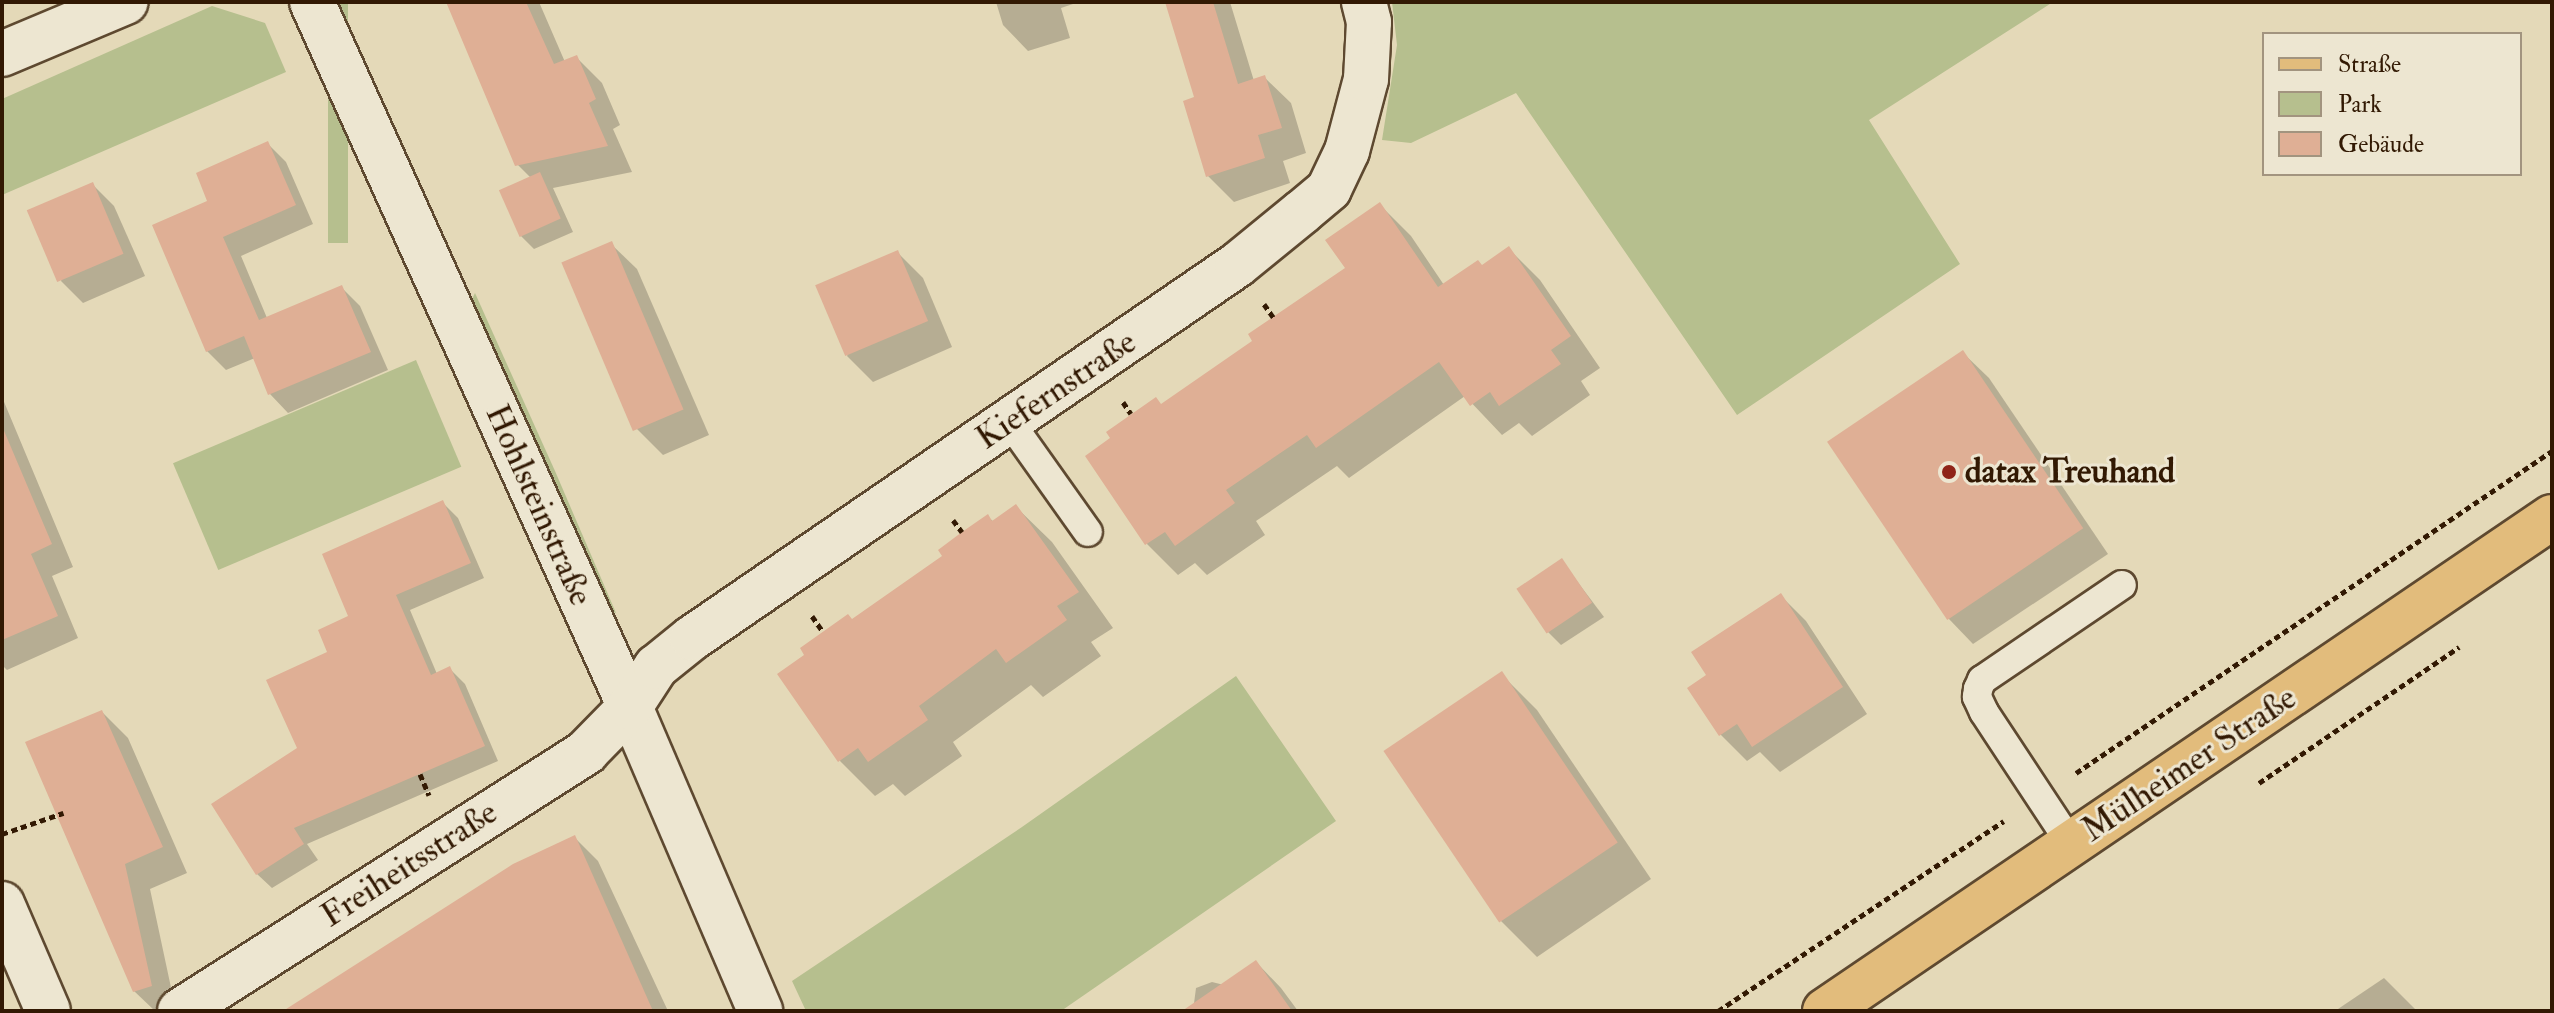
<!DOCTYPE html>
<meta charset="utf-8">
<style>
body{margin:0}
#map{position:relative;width:2554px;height:1013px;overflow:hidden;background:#e4d9b8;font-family:"IM FELL Double Pica",serif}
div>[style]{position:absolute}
.green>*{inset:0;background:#b6bf8e;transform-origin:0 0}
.shadow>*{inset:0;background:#0003}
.building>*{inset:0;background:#dfaf95;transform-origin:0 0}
.path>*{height:5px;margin-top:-2.5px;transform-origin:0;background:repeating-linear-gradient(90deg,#321903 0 6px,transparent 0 10px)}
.roads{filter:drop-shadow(2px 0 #5e4930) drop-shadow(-2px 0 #5e4930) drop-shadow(0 2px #5e4930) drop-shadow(0 -2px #5e4930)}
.service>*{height:28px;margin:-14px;padding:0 14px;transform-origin:14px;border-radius:14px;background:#ede6d1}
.minor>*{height:44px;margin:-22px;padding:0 22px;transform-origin:22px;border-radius:22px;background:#ede6d1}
.primary>*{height:44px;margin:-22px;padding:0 22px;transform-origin:22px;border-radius:22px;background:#e2bc7c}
.dots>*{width:22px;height:22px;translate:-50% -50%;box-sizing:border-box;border:4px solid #ede6d1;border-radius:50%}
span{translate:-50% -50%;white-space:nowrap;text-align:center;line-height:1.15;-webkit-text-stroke:6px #ede6d1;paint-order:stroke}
.street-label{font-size:34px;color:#321903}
.poi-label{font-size:34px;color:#321903;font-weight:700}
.left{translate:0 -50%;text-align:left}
.frame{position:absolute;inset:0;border:4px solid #321903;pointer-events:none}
.legend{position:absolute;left:2262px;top:32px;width:260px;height:144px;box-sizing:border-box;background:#ede6d1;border:2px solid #a2947f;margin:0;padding:10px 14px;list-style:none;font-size:24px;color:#321903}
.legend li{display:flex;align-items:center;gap:16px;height:40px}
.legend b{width:40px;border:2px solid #a2947f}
</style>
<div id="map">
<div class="green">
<i style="left:328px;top:2px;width:20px;height:241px"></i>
<i style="clip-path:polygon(1392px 2px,2053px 2px,1869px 120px,1960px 264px,1737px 415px,1516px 93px,1411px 143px,1382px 140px,1397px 45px)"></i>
<i style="clip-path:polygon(212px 6px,265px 23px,286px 72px,2px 195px,2px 99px)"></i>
<i style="clip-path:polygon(475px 293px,555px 471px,616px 613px,605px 610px,465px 314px)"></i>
<i style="left:416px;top:360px;width:116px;height:264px;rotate:67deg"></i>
<i style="clip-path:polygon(1236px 676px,1336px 821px,1061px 1011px,806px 1011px,792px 981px,1022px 827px)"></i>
</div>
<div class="shadow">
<i style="clip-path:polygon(447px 2px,539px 2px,565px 62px,576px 57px,602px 83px,620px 125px,613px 129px,632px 172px,553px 188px,573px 232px,534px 249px,521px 236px,531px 178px,517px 164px)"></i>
<i style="clip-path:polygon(996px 2px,1079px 2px,1061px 8px,1070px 38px,1028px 51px,1003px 25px)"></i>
<i style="clip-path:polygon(1167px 2px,1230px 2px,1254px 81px,1265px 78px,1291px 103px,1306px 153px,1283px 161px,1290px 183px,1234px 202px,1208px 176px,1197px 99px)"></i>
<i style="clip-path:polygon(268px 144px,286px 162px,313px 224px,241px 256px,267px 318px,341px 287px,360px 306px,388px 370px,288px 413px,270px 394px,255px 358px,226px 370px,207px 351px,210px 202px)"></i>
<i style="clip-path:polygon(92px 184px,114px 206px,145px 276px,83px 303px,61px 281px)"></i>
<i style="clip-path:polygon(1380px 205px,1411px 236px,1444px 285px,1483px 267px,1509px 249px,1540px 280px,1600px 368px,1581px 381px,1590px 395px,1532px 436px,1519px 423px,1502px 435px,1465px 396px,1349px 478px,1337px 466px,1256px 521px,1265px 535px,1207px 575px,1195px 563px,1178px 575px,1147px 544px,1162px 406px,1255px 341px,1347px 268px)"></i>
<i style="clip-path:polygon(611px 244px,637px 269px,709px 435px,663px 455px,637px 429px)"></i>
<i style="clip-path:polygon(897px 252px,923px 278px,952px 347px,873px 382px,847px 356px)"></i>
<i style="clip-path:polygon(1963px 353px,1989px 378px,2108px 554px,1973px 644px,1948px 618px,1830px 443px)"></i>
<i style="clip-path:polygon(2px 397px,73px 567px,52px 576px,78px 638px,7px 670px,2px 665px)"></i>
<i style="clip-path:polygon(443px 503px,458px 518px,484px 578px,410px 610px,437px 674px,450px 669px,465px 684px,498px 761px,307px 844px,318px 860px,272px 888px,257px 874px,330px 653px,351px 617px)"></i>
<i style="clip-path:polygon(1016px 507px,1052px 542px,1113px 628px,1091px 642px,1101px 656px,1043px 697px,1031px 685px,953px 742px,962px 756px,905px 796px,893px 784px,875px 796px,840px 761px,853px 621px,945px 556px,988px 517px,994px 522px)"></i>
<i style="clip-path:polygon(1561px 560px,1604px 617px,1561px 645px,1548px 632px)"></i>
<i style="clip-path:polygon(1781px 596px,1806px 621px,1867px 714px,1780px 772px,1760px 752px,1747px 761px,1721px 735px,1690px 688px,1709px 675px)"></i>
<i style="clip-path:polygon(1501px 674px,1537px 710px,1651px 879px,1537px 957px,1501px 921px)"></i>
<i style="clip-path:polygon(102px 712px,128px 738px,187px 873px,150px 889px,176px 1011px,155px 1011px,134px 991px)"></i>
<i style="clip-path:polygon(575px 838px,598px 861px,668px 1011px,291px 1011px)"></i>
<i style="clip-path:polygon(1256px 962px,1281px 988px,1298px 1011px,1193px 1011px,1196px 988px,1212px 982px,1224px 985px)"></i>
<i style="clip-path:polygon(2384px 978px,2417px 1011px,2335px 1011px)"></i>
</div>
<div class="building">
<i style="clip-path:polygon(446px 2px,526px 2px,554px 64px,577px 55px,596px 99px,589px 103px,608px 146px,515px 166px)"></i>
<i style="clip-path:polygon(1165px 2px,1213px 2px,1238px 84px,1265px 75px,1282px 128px,1258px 135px,1265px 158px,1206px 177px,1183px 101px,1194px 97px)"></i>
<i style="clip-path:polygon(268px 141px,296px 205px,223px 237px,259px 320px,342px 285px,371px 352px,268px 395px,244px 336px,206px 352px,152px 225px,207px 201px,196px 173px)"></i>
<i style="left:540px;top:172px;width:51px;height:45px;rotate:66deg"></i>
<i style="left:93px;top:182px;width:78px;height:72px;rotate:67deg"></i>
<i style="clip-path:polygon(1380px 202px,1438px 287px,1478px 260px,1482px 265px,1509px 246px,1571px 336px,1551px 350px,1561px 364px,1499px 406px,1490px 392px,1470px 406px,1439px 362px,1316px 448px,1307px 435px,1226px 490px,1235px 503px,1175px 546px,1165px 532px,1145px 545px,1085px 456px,1110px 438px,1106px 432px,1156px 397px,1161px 404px,1252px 341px,1248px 334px,1345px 268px,1325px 240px)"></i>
<i style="left:612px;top:241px;width:183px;height:55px;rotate:67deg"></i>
<i style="left:898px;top:250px;width:77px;height:90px;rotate:67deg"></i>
<i style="left:1963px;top:350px;width:215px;height:164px;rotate:56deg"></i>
<i style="clip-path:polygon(2px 426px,52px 544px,31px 554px,58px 616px,2px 640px)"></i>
<i style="clip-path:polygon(443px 500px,471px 563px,396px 595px,431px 675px,450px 666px,485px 746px,294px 828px,304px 844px,256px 875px,211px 804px,297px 748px,266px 680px,327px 652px,318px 630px,348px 616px,322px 554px)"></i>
<i style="clip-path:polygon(1016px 504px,1079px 592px,1057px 606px,1067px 620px,1006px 663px,996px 649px,919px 706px,928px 720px,868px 762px,858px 748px,838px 762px,777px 674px,804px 655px,800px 648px,848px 614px,852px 619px,942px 556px,938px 550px,962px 532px,988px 514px,992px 521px)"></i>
<i style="left:1562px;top:558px;width:54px;height:55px;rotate:56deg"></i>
<i style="clip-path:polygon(1781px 593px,1843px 687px,1752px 747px,1737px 724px,1719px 736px,1687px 688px,1706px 675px,1691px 652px)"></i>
<i style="left:1502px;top:671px;width:207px;height:143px;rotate:56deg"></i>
<i style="clip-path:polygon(102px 710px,163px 847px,125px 864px,152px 986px,133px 992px,25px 742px)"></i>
<i style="clip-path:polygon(575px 835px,653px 1011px,283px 1011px,513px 864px)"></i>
<i style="clip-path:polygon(1256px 960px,1292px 1011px,1182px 1011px)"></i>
</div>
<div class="path">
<i style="left:1264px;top:304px;width:16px;rotate:55deg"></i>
<i style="left:1123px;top:402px;width:14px;rotate:56deg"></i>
<i style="left:953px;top:520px;width:15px;rotate:53deg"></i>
<i style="left:812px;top:616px;width:19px;rotate:55deg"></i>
<i style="left:2076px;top:773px;width:575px;rotate:-34.08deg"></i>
<i style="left:420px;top:774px;width:23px;rotate:67deg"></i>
<i style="left:2259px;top:783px;width:242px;rotate:-34.2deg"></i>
<i style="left:2px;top:834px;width:65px;rotate:-19deg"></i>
<i style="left:1718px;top:1011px;width:343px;rotate:-33.6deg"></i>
</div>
<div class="roads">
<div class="service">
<i style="left:1009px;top:421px;width:136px;rotate:54.6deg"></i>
<i style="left:2071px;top:844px;width:158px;rotate:-123.4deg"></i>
<i style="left:1984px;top:712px;width:17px;rotate:-115deg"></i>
<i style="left:1977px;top:697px;width:8px;rotate:-83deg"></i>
<i style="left:1978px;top:689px;width:10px;rotate:-66deg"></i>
<i style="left:1982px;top:680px;width:169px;rotate:-34.2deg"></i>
</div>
<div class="minor">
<i style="left:312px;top:2px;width:773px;rotate:65.72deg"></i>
<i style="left:630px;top:707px;width:331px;rotate:66.8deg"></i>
<i style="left:2px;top:54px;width:134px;rotate:-22.8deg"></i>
<i style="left:2px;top:904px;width:116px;rotate:66.7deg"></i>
<i style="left:180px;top:1011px;width:482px;rotate:-32.5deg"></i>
<i style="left:586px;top:752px;width:63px;rotate:-45.6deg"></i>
<i style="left:630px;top:707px;width:48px;rotate:-57deg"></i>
<i style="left:656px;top:667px;width:46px;rotate:-38.9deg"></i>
<i style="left:692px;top:638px;width:660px;rotate:-34.39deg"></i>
<i style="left:1237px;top:265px;width:84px;rotate:-39.2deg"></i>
<i style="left:1302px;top:212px;width:35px;rotate:-40deg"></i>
<i style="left:1329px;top:189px;width:42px;rotate:-64.7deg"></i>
<i style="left:1347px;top:151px;width:74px;rotate:-75.2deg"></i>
<i style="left:1366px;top:79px;width:57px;rotate:-87deg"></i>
<i style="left:1369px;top:22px;width:21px;rotate:-104deg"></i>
</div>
<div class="primary">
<i style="left:1825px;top:1011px;width:879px;rotate:-34.2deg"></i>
</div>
</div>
<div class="dots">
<i style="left:1949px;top:472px;background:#8f2418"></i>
</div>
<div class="street-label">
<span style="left:1056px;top:390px;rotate:-34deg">Kiefernstraße</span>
<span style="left:539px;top:505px;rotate:66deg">Hohlsteinstraße</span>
<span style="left:2189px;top:764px;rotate:-34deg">Mülheimer Straße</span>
<span style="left:409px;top:864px;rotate:-33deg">Freiheitsstraße</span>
</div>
<div class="poi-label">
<span class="left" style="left:1965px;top:472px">datax Treuhand</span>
</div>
<div class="frame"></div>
<ul class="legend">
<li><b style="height:10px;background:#e2bc7c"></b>Straße</li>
<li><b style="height:22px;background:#b6bf8e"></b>Park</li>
<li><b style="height:22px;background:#dfaf95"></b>Gebäude</li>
</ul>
</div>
